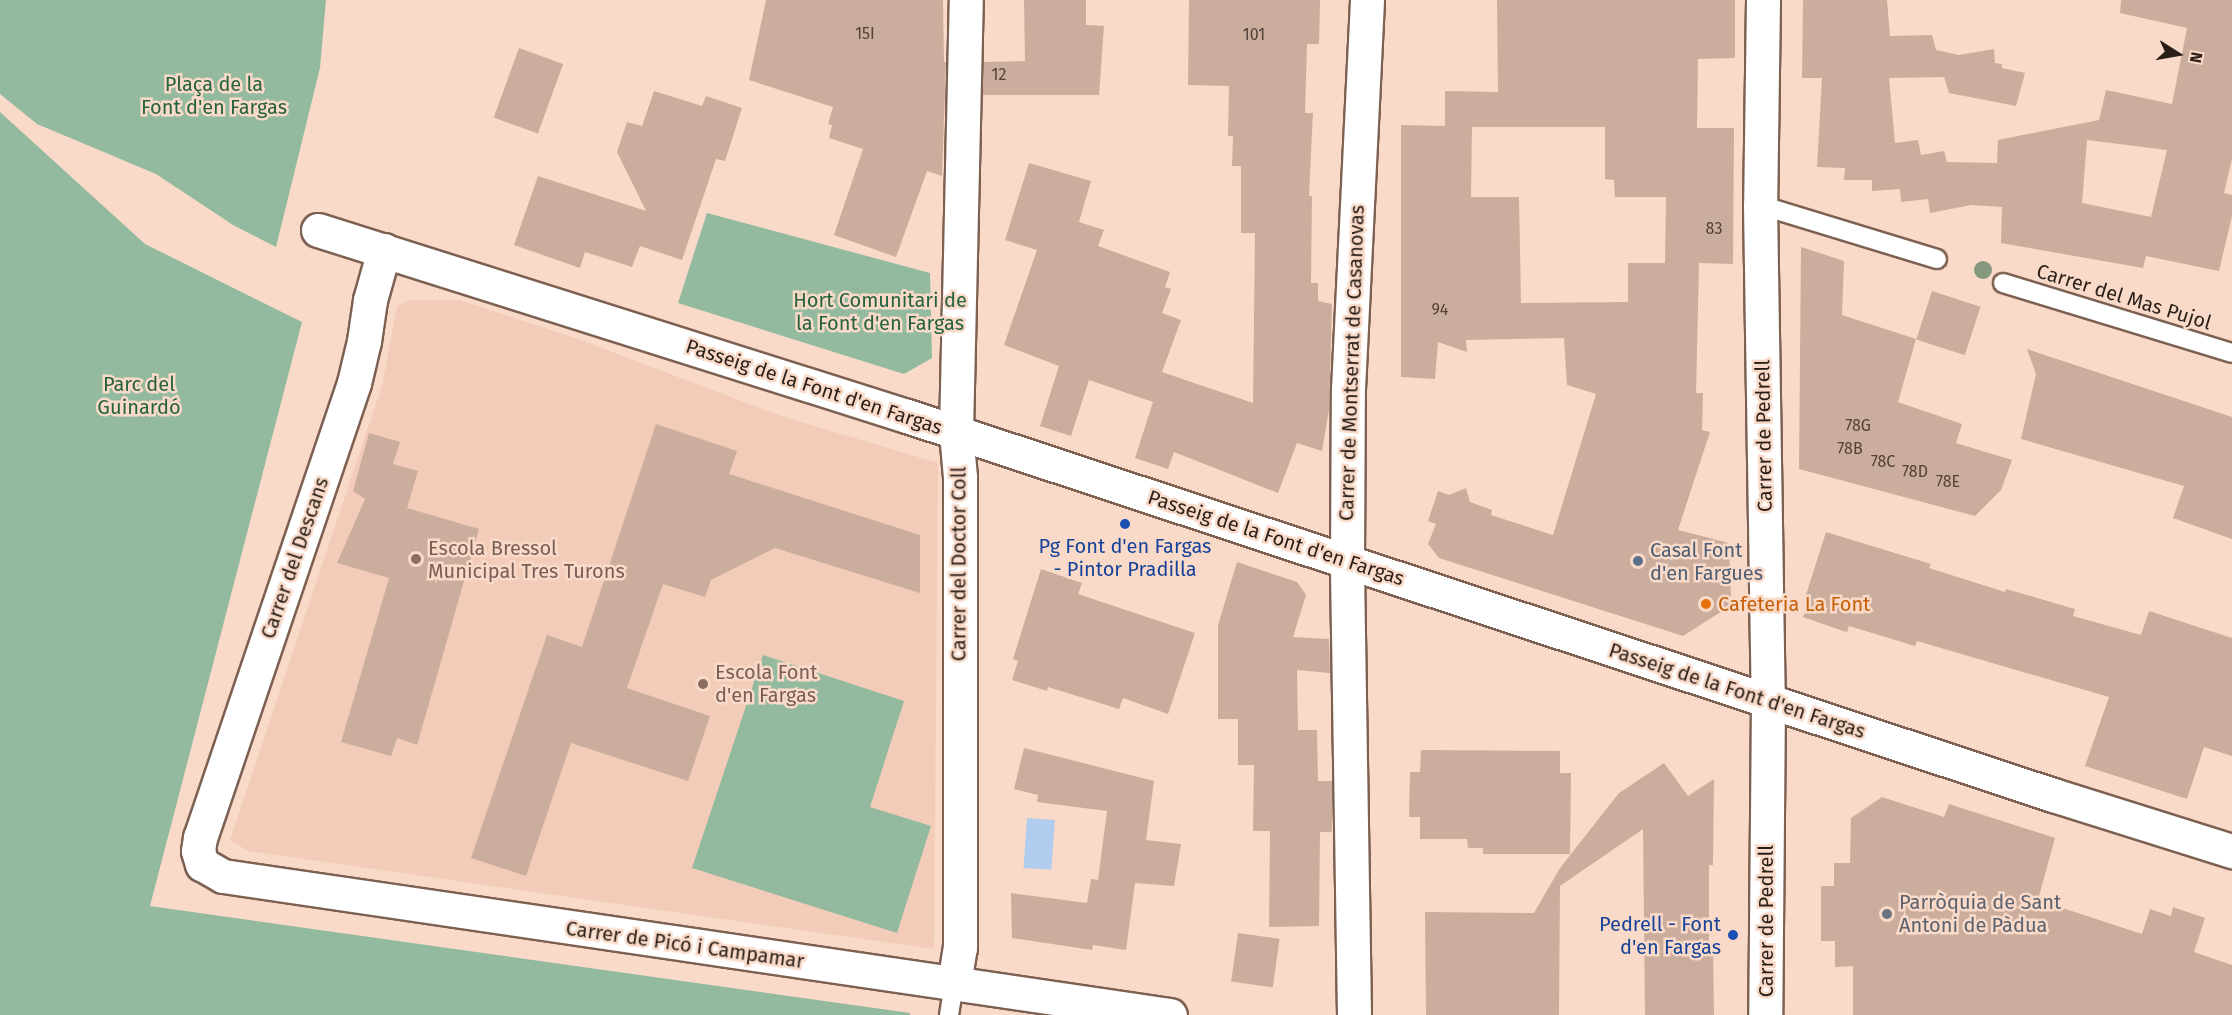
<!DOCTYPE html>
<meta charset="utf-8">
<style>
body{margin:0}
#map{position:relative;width:2232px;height:1015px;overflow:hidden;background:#f9dac9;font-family:"Fira Sans",sans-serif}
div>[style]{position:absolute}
.built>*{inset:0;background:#f2ccb8}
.green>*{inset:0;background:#93ba9f}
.water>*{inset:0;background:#b0cdef;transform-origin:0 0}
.building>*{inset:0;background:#cbad9d;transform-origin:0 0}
.roads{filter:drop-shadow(2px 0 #7c6152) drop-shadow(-2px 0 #7c6152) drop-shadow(0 2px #7c6152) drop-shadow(0 -2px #7c6152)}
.lane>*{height:18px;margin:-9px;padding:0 9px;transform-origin:9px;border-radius:9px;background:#fff}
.street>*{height:33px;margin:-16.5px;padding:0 16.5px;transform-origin:16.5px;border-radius:16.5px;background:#fff}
.trees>*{width:18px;height:18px;margin:-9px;border-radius:50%;background:#84987d}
.dots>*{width:16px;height:16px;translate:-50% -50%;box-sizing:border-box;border:3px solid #f9dac9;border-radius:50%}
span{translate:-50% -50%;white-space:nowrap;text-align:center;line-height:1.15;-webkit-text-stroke:5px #f9dac9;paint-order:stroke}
.number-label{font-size:16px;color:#524239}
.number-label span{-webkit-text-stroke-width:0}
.park-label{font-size:20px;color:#25623e}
.street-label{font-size:20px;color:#2a1f18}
.transit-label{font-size:20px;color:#164399}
.right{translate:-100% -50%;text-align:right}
.education-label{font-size:20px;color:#785e54}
.left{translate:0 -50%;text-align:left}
.service-label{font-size:20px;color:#4e5e75}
.food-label{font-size:20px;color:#c56008}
.worship-label{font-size:20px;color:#5b616d}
.north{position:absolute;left:2148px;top:24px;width:60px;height:60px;-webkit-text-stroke:4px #f9dac9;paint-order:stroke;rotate:101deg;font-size:16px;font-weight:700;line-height:24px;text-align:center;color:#2a1f18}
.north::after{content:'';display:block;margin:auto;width:21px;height:27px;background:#2a1f18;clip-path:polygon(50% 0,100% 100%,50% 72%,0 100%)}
</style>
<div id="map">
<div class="built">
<i style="clip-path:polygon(410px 300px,460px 300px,578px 339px,781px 416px,938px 463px,934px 949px,248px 851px,230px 840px,382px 386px,397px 306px)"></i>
</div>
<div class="green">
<i style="clip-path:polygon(0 0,326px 0,320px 68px,276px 247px,233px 225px,156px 174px,37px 124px,0 94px)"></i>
<i style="clip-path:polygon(0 112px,145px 244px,302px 322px,150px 906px,910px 1013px,910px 1015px,0 1015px)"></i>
<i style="clip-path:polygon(707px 213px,930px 273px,932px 358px,904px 374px,678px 303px)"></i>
<i style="clip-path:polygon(763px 655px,904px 701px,870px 807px,931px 826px,897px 933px,692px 868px)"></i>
</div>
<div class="water">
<i style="left:1027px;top:818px;width:28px;height:50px;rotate:4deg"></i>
</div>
<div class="building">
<i style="clip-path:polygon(766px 0,943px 0,944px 62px,946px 62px,942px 176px,927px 171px,896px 257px,834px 235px,863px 149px,829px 138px,832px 125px,828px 124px,833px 107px,749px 80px)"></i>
<i style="clip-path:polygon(1024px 0,1086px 0,1086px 25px,1104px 26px,1099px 95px,983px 95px,983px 62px,1025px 61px)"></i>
<i style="clip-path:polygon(1189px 0,1320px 0,1319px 44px,1307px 44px,1305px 113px,1313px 113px,1309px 196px,1312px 196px,1311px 283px,1318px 283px,1318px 301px,1332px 304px,1329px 410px,1322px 451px,1297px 443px,1278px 493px,1174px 452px,1168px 469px,1135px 458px,1153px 402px,1089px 380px,1071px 436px,1040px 426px,1059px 366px,1004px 345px,1037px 250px,1005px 240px,1029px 163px,1091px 181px,1079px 222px,1104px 230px,1098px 246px,1170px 272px,1165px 287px,1171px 289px,1162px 313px,1181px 320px,1162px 372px,1253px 403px,1255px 233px,1241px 233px,1241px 166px,1232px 166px,1233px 136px,1228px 136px,1229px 86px,1188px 85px)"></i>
<i style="clip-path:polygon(evenodd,1497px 0,1735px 0,1735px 58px,1698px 59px,1697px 128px,1734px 128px,1733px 264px,1699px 263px,1696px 393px,1703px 393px,1702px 430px,1710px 432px,1678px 530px,1729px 543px,1731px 599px,1730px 605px,1724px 610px,1683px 636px,1439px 558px,1428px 544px,1436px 524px,1428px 521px,1438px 491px,1449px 495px,1466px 488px,1470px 502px,1492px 510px,1491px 515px,1553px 535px,1596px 394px,1567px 385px,1564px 338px,1466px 340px,1467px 352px,1438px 342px,1435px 379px,1401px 377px,1401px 125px,1445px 126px,1445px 91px,1498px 92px,1497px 0,1472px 127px,1605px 127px,1605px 179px,1614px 180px,1615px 197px,1666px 197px,1665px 263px,1628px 263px,1628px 302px,1521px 303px,1519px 197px,1471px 197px,1472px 127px)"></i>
<i style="clip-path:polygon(evenodd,1803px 0,1887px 0,1890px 36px,1932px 35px,1936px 50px,1959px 55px,1994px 49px,1995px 63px,2002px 64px,2002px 68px,2025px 73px,2016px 106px,1949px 93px,1944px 77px,1889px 78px,1895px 143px,1918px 140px,1921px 155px,1944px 151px,1947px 162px,1997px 163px,1998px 140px,2099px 120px,2106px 90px,2172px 104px,2187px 28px,2120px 13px,2121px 0,2232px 0,2232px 159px,2224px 193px,2232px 195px,2232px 216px,2219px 271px,2146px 256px,2143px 268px,2001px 243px,2002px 207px,1971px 205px,1930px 213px,1928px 199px,1901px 202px,1900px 189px,1872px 191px,1872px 180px,1844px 180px,1845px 168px,1817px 167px,1822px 78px,1802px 78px,1803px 0,2087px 140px,2167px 150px,2151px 217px,2082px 203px,2087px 140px)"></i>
<i style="left:519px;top:48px;width:47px;height:74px;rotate:20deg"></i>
<i style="clip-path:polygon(654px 91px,702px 106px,706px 96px,742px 108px,725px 161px,716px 159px,682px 260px,640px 246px,632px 267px,585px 252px,580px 268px,514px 245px,538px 176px,646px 211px,617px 152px,627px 122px,642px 126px)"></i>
<i style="clip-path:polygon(1801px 247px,1844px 261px,1842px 315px,1916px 339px,1898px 402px,1962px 424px,1956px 443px,2012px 460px,2001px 490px,1975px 516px,1799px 469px)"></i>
<i style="left:1932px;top:291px;width:51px;height:51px;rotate:18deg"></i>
<i style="clip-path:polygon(2027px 349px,2232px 417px,2232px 539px,2173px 518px,2184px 486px,2021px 439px,2036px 374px)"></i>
<i style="clip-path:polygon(656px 424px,737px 451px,729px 474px,920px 535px,920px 593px,775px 548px,711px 580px,705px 597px,663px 584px,627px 688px,710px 716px,688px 781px,571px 743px,526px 876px,471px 858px,547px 635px,582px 647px)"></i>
<i style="clip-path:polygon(369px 433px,400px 442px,393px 464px,418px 471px,407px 508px,479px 529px,417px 745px,397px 738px,391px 756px,341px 742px,389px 578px,337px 563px,365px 499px,353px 491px)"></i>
<i style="clip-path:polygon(1826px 532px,1931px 564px,1929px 568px,2005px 592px,2006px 589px,2075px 609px,2073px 616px,2141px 635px,2149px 611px,2232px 638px,2232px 756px,2204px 747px,2187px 799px,2085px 766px,2109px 697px,1917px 641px,1915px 646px,1849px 626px,1847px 632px,1843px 631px,1803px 617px,1808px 603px,1804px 601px)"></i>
<i style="clip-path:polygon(1237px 562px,1297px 582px,1306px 595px,1293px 637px,1329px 639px,1330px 673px,1297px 670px,1298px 730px,1317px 730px,1318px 781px,1332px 781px,1332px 832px,1320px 832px,1319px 926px,1269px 927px,1270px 831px,1253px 831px,1254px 765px,1238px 765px,1238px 719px,1218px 719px,1218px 625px)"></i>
<i style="clip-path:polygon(1041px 569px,1082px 583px,1078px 594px,1195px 633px,1168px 714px,1123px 698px,1119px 709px,1048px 687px,1047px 691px,1012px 680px,1018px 661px,1013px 659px)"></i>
<i style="clip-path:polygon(1024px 748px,1154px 781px,1146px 840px,1181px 844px,1174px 886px,1135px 883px,1126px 950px,1093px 945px,1092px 950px,1012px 938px,1011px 893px,1087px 903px,1091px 879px,1098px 880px,1107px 811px,1037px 802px,1038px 795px,1014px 789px)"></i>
<i style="clip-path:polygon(1421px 750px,1560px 751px,1560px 773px,1571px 773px,1570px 854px,1483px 854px,1483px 848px,1468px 848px,1467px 839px,1420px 839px,1420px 817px,1409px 817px,1410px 772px,1420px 772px)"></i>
<i style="clip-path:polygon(1664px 763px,1688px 796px,1714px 779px,1713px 865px,1709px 865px,1709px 948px,1713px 948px,1714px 1015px,1645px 1015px,1643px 829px,1560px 886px,1559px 1015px,1426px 1015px,1425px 912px,1534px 913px,1560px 868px,1619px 793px)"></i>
<i style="clip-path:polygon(1882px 797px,1944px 817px,1949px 804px,2055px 838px,2038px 900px,2142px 934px,2150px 909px,2171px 916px,2173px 907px,2205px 918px,2194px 952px,2232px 965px,2232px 1015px,1853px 1015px,1853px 966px,1835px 967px,1835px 941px,1821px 941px,1821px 886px,1834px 886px,1834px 863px,1850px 863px,1851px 818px)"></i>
<i style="left:1238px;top:933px;width:42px;height:49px;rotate:8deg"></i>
</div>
<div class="roads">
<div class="lane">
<i style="left:1760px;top:205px;width:185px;rotate:17deg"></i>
<i style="left:2003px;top:283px;width:239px;rotate:17deg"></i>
<i style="left:949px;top:1015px;width:31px;rotate:-81deg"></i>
</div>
<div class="street">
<i style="left:1763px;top:0;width:205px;rotate:90.8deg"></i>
<i style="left:1760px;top:205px;width:496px;rotate:89.1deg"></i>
<i style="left:1768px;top:701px;width:314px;rotate:90.5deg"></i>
<i style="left:318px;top:230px;width:618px;rotate:17.53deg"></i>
<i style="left:907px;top:416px;width:1207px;rotate:18.3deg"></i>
<i style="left:2053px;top:795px;width:188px;rotate:17.4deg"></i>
<i style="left:384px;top:250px;width:52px;rotate:105.6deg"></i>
<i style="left:370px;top:300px;width:41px;rotate:98.3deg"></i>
<i style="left:364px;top:341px;width:43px;rotate:103.4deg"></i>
<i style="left:354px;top:383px;width:479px;rotate:108.7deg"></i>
<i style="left:200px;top:837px;width:14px;rotate:98deg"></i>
<i style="left:198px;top:851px;width:14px;rotate:73deg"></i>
<i style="left:202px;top:864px;width:24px;rotate:30deg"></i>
<i style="left:223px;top:876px;width:957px;rotate:8.35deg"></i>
<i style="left:954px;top:984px;width:36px;rotate:-81deg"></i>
<i style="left:960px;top:948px;width:471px;rotate:-90deg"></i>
<i style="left:960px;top:477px;width:45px;rotate:-95.1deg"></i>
<i style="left:956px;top:432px;width:432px;rotate:-88.7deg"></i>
<i style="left:1354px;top:1015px;width:454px;rotate:-90.9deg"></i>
<i style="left:1347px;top:561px;width:172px;rotate:-89.7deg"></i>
<i style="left:1348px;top:389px;width:389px;rotate:-87.2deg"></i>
</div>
</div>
<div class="trees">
<i style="left:1983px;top:270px"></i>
</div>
<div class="dots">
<i style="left:1125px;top:524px;background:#1a4fb4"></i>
<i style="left:416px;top:559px;background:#8d6e63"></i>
<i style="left:1638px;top:561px;background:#5c6f8a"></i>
<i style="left:1706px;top:604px;background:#e8710a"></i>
<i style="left:703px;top:684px;background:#8d6e63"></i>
<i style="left:1887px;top:914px;background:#6b7280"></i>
<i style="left:1733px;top:935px;background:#1a4fb4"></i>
</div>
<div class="number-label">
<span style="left:865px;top:34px">15I</span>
<span style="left:1254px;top:35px">101</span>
<span style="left:999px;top:75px">12</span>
<span style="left:1714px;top:229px">83</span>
<span style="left:1440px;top:310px">94</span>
<span style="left:1858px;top:426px">78G</span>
<span style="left:1850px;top:449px">78B</span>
<span style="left:1883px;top:462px">78C</span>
<span style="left:1915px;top:472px">78D</span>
<span style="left:1948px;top:482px">78E</span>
</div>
<div class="park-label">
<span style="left:214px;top:96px">Plaça de la<br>Font d'en Fargas</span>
<span style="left:880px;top:312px">Hort Comunitari de<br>la Font d'en Fargas</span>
<span style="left:139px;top:396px">Parc del<br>Guinardó</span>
</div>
<div class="street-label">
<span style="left:2124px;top:297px;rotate:17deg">Carrer del Mas Pujol</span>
<span style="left:1352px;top:363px;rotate:-88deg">Carrer de Montserrat de Casanovas</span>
<span style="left:814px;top:387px;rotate:18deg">Passeig de la Font d'en Fargas</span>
<span style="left:1764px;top:436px;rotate:-91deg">Carrer de Pedrell</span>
<span style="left:1276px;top:538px;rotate:18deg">Passeig de la Font d'en Fargas</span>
<span style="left:295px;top:558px;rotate:-71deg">Carrer del Descans</span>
<span style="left:959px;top:564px;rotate:-90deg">Carrer del Doctor Coll</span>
<span style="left:1737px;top:691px;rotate:18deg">Passeig de la Font d'en Fargas</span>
<span style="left:1766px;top:921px;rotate:-90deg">Carrer de Pedrell</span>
<span style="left:685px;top:945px;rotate:8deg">Carrer de Picó i Campamar</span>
</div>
<div class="transit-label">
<span style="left:1125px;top:558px">Pg Font d'en Fargas<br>- Pintor Pradilla</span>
<span class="right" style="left:1721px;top:936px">Pedrell - Font<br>d'en Fargas</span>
</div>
<div class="education-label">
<span class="left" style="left:428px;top:560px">Escola Bressol<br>Municipal Tres Turons</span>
<span class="left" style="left:715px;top:684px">Escola Font<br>d'en Fargas</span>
</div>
<div class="service-label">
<span class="left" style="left:1650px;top:562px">Casal Font<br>d'en Fargues</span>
</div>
<div class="food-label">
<span class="left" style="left:1718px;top:604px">Cafeteria La Font</span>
</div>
<div class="worship-label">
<span class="left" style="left:1899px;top:914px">Parròquia de Sant<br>Antoni de Pàdua</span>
</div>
<div class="north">N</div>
</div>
